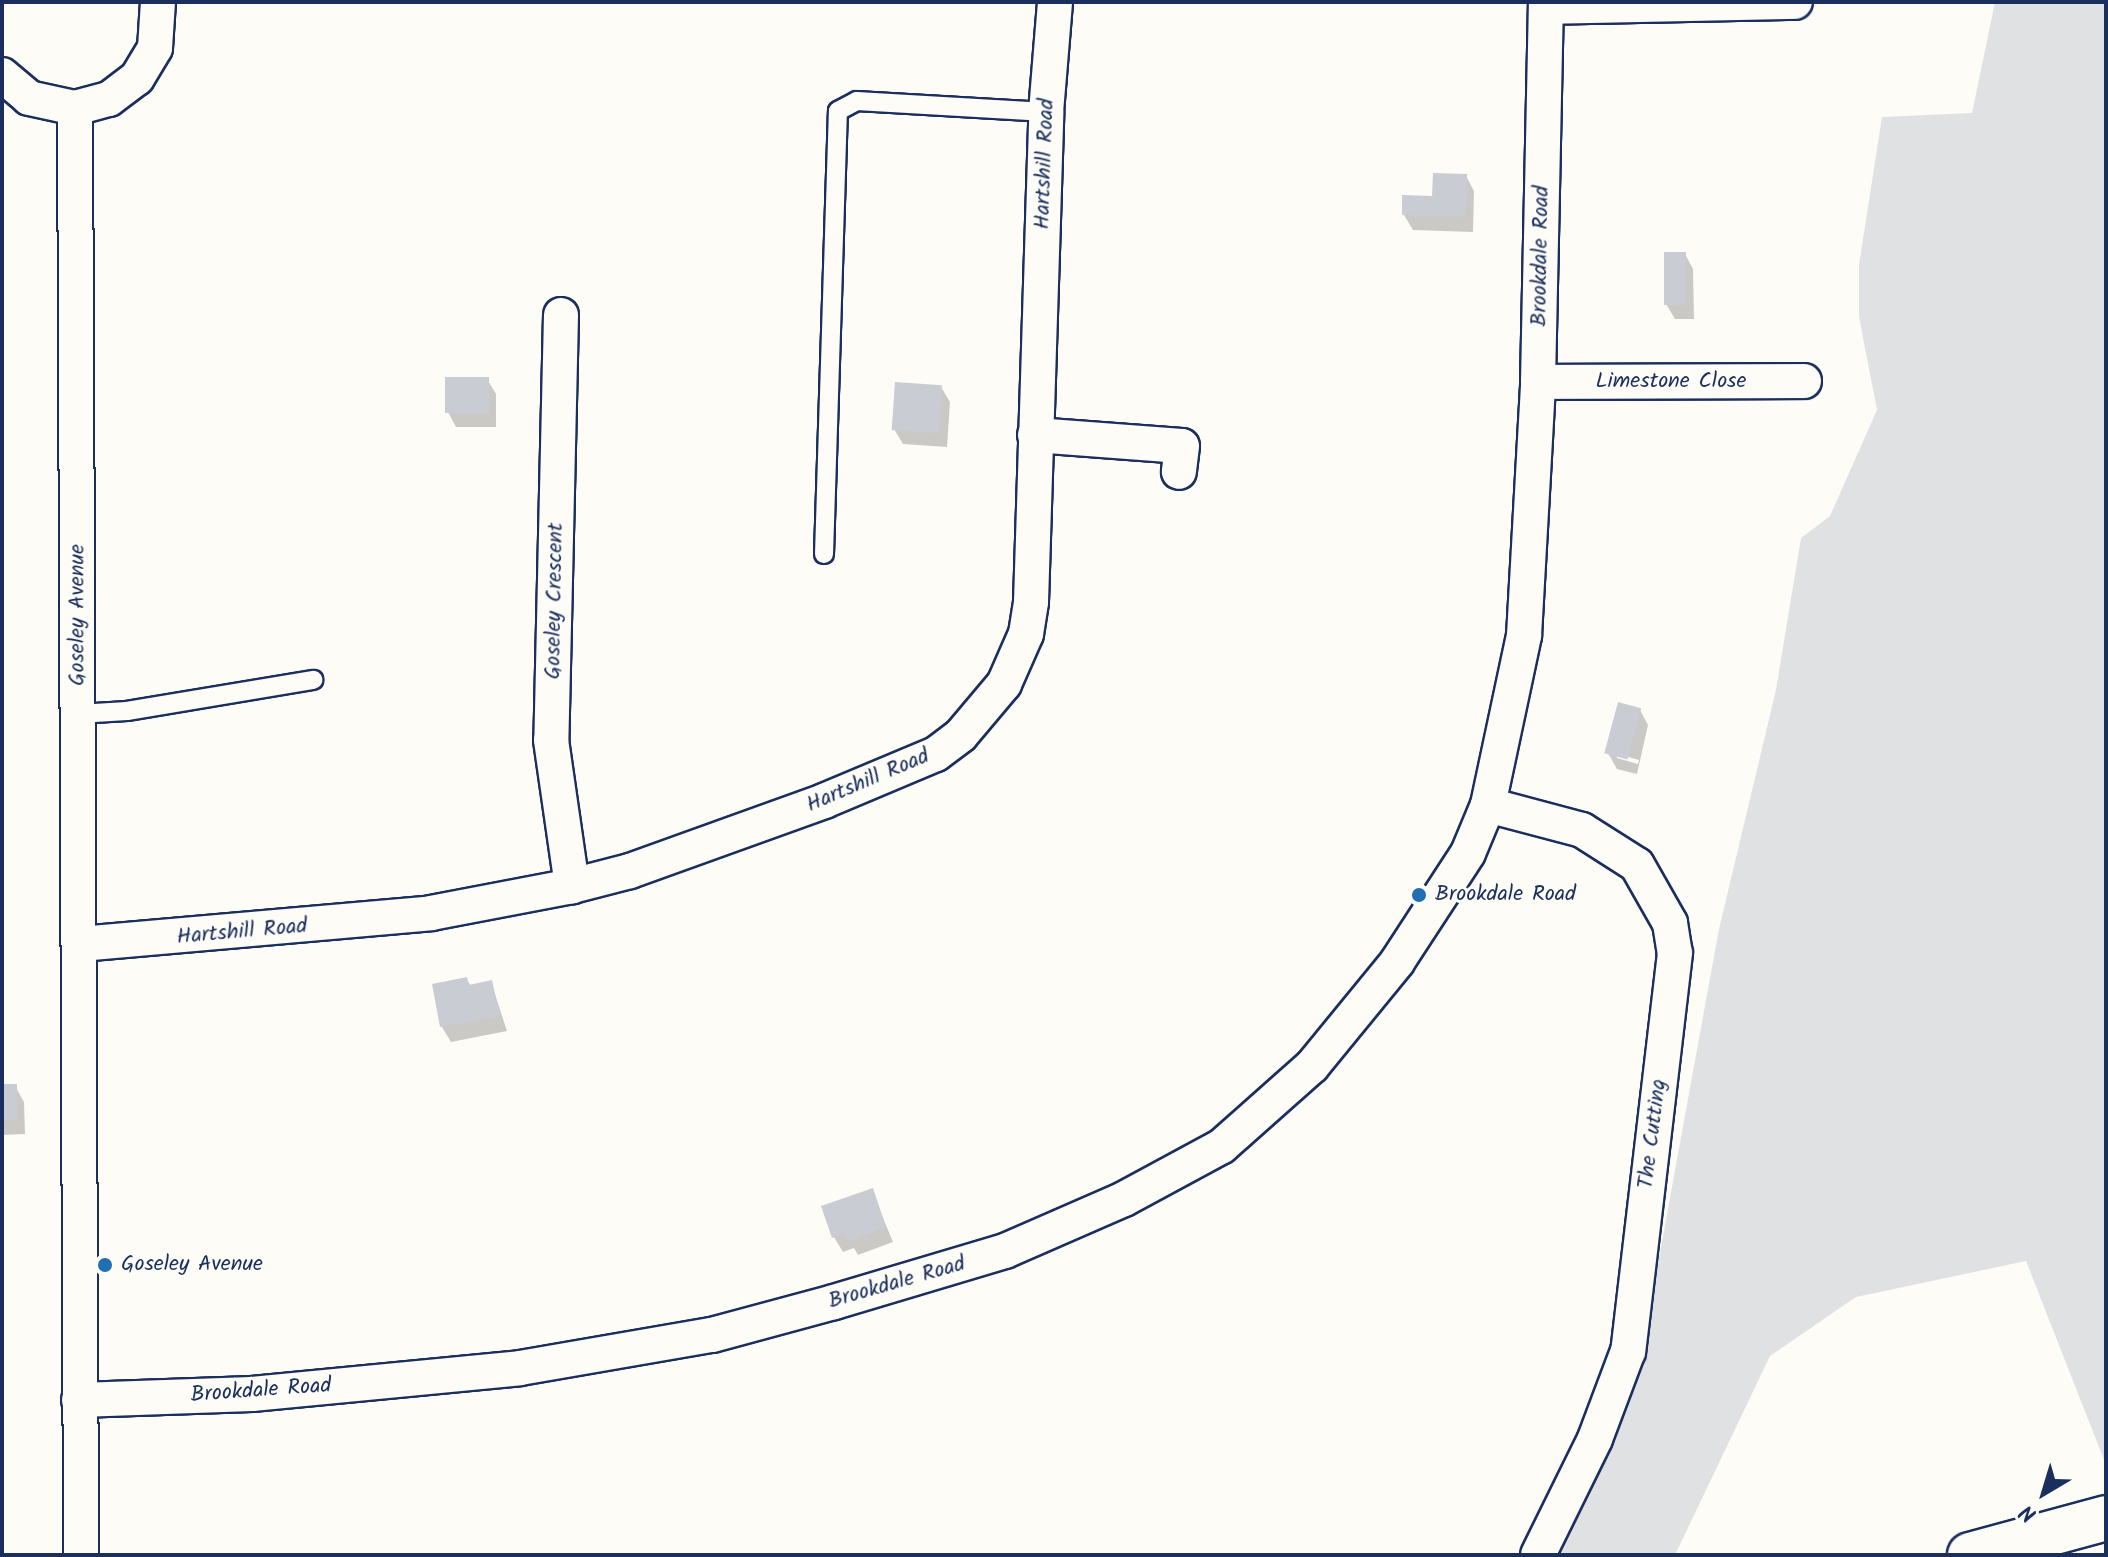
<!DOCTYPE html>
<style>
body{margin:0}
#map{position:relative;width:2108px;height:1557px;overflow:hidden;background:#fdfcf7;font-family:Kalam,sans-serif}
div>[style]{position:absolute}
.green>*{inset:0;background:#e0e1e3}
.shadow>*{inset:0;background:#0003}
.building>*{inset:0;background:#c9ccd3;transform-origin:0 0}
.roads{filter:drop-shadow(2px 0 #1b2f5e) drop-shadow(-2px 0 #1b2f5e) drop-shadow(0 2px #1b2f5e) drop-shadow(0 -2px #1b2f5e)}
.service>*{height:18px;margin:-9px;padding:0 9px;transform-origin:9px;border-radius:9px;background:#fdfcf7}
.minor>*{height:34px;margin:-17px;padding:0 17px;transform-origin:17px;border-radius:17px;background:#fdfcf7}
.primary>*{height:44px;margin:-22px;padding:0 22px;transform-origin:22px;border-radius:22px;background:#fdfcf7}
.dots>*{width:22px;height:22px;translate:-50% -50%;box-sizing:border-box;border:4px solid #fdfcf7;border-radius:50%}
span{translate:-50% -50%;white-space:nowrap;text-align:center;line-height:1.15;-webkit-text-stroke:6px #fdfcf7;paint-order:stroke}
.street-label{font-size:22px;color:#1b2f5e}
.poi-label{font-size:22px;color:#1b2f5e}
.left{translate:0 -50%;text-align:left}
.frame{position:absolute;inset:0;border:4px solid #1b2f5e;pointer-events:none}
.north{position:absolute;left:2004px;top:1453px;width:80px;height:80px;-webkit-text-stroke:6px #fdfcf7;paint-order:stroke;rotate:218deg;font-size:22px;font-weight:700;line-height:32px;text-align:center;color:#1b2f5e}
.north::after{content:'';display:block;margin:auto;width:28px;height:36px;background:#1b2f5e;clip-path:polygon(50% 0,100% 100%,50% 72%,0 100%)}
</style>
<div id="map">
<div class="green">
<i style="clip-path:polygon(1995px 2px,2106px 2px,2106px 1465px,2026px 1261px,1856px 1297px,1770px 1356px,1675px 1555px,1555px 1555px,1602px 1464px,1641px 1357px,1719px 929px,1776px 690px,1801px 538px,1830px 516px,1877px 410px,1859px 317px,1859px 265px,1882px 117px,1972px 113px)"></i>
</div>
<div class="shadow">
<i style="clip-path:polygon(1466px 176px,1474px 191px,1473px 232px,1413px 230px,1404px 215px)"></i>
<i style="clip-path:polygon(1685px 254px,1693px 269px,1694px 319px,1675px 319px,1666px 304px)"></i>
<i style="clip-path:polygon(487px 379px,496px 394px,496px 427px,456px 427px,448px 412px)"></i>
<i style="clip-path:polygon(941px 387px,950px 402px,947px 447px,903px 444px,894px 429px)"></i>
<i style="clip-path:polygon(evenodd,1640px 710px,1648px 725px,1637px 774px,1617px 769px,1608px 753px,1640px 710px,1617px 754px,1639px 760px,1638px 764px,1617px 758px,1617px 754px)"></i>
<i style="clip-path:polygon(466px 979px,471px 986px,491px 982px,507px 1031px,451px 1042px,442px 1027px,434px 985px)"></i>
<i style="clip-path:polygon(15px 1086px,24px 1102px,25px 1134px,2px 1135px,2px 1087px)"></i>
<i style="clip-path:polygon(872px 1191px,893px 1242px,858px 1255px,854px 1248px,843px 1252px,834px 1237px)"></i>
</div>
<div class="building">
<i style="clip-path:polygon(1433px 173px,1467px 174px,1465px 217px,1402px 215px,1402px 195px,1432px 196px)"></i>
<i style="left:1664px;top:252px;width:22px;height:53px"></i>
<i style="left:445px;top:377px;width:44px;height:36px"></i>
<i style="left:895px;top:382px;width:47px;height:48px;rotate:4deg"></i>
<i style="left:1618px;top:702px;width:24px;height:53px;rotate:15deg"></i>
<i style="clip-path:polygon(467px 977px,469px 985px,492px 980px,500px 1016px,440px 1027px,432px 984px)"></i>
<i style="left:17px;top:1084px;width:36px;height:15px;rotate:90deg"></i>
<i style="clip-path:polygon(873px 1188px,886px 1227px,848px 1241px,845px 1233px,832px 1238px,821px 1206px)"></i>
</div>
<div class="roads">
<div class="service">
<i style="left:824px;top:554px;width:443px;rotate:-88.2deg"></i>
<i style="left:838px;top:111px;width:21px;rotate:-28deg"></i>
<i style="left:857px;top:101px;width:189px;rotate:3.3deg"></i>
<i style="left:78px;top:714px;width:49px;rotate:-3.5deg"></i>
<i style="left:127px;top:711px;width:189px;rotate:-9.5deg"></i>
</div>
<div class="minor">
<i style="left:1546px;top:7px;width:249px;rotate:-1.2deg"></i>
<i style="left:2px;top:75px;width:35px;rotate:40deg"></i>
<i style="left:29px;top:98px;width:47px;rotate:12.3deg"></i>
<i style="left:75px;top:108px;width:35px;rotate:-15deg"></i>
<i style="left:109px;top:99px;width:35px;rotate:-37deg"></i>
<i style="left:137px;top:78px;width:35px;rotate:-59deg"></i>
<i style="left:155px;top:48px;width:46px;rotate:-86.3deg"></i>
<i style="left:75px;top:108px;width:1447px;rotate:89.76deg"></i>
<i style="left:561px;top:315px;width:425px;rotate:91.3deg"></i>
<i style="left:551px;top:740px;width:148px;rotate:81.8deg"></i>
<i style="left:1538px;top:382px;width:266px;rotate:-0.2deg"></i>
<i style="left:1035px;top:435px;width:147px;rotate:4.3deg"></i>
<i style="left:1182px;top:446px;width:26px;rotate:97deg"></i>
<i style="left:1488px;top:805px;width:97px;rotate:14.9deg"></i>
<i style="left:1582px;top:830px;width:65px;rotate:32.5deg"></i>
<i style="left:1637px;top:865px;width:67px;rotate:60.4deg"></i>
<i style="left:1670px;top:923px;width:30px;rotate:81deg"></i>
<i style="left:1675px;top:953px;width:401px;rotate:96.7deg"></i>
<i style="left:1628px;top:1351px;width:94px;rotate:110.6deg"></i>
<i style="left:1595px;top:1439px;width:129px;rotate:116.2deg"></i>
<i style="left:80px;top:944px;width:352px;rotate:-5deg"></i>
<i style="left:431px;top:913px;width:144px;rotate:-10.8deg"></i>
<i style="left:572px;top:886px;width:60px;rotate:-14.5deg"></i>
<i style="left:630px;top:871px;width:206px;rotate:-19.8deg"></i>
<i style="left:824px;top:801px;width:121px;rotate:-22.8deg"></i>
<i style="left:936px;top:754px;width:31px;rotate:-37deg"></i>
<i style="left:961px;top:735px;width:67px;rotate:-49.9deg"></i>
<i style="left:1004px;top:684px;width:55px;rotate:-66.3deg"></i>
<i style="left:1026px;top:634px;width:32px;rotate:-81deg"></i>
<i style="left:1031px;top:602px;width:490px;rotate:-88.2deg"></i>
<i style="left:1046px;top:112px;width:110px;rotate:-85.3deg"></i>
<i style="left:79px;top:1400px;width:173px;rotate:-2deg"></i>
<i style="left:252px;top:1394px;width:269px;rotate:-5.5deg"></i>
<i style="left:520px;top:1368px;width:195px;rotate:-9.8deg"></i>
<i style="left:712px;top:1335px;width:126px;rotate:-15.1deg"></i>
<i style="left:834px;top:1302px;width:178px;rotate:-16.6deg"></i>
<i style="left:1005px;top:1251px;width:130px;rotate:-23.6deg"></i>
<i style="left:1124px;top:1199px;width:111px;rotate:-28.4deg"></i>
<i style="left:1222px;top:1146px;width:120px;rotate:-41.6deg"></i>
<i style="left:1312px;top:1066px;width:134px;rotate:-50.7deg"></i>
<i style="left:1397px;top:962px;width:130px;rotate:-56.9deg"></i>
<i style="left:1468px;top:853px;width:52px;rotate:-67.4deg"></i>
<i style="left:1488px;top:805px;width:173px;rotate:-78deg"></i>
<i style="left:1524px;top:636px;width:254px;rotate:-86.8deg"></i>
<i style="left:1538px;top:382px;width:380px;rotate:-88.8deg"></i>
</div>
<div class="primary">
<i style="left:1970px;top:1555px;width:141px;rotate:-15.2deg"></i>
</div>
</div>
<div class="dots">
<i style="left:1419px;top:895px;background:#1f6fb2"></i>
<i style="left:105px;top:1265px;background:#1f6fb2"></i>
</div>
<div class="street-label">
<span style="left:1045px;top:164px;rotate:-88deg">Hartshill Road</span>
<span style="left:1541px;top:256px;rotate:-89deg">Brookdale Road</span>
<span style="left:1671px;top:382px">Limestone Close</span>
<span style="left:555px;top:601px;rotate:-89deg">Goseley Crescent</span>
<span style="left:78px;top:615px;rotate:-90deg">Goseley Avenue</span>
<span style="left:868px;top:781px;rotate:-23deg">Hartshill Road</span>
<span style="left:242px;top:932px;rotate:-5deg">Hartshill Road</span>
<span style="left:1653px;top:1134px;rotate:-83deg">The Cutting</span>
<span style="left:897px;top:1283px;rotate:-16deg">Brookdale Road</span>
<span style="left:261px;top:1391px;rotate:-4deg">Brookdale Road</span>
</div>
<div class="poi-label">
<span class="left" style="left:1435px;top:895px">Brookdale Road</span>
<span class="left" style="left:121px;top:1265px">Goseley Avenue</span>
</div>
<div class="frame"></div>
<div class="north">N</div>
</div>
